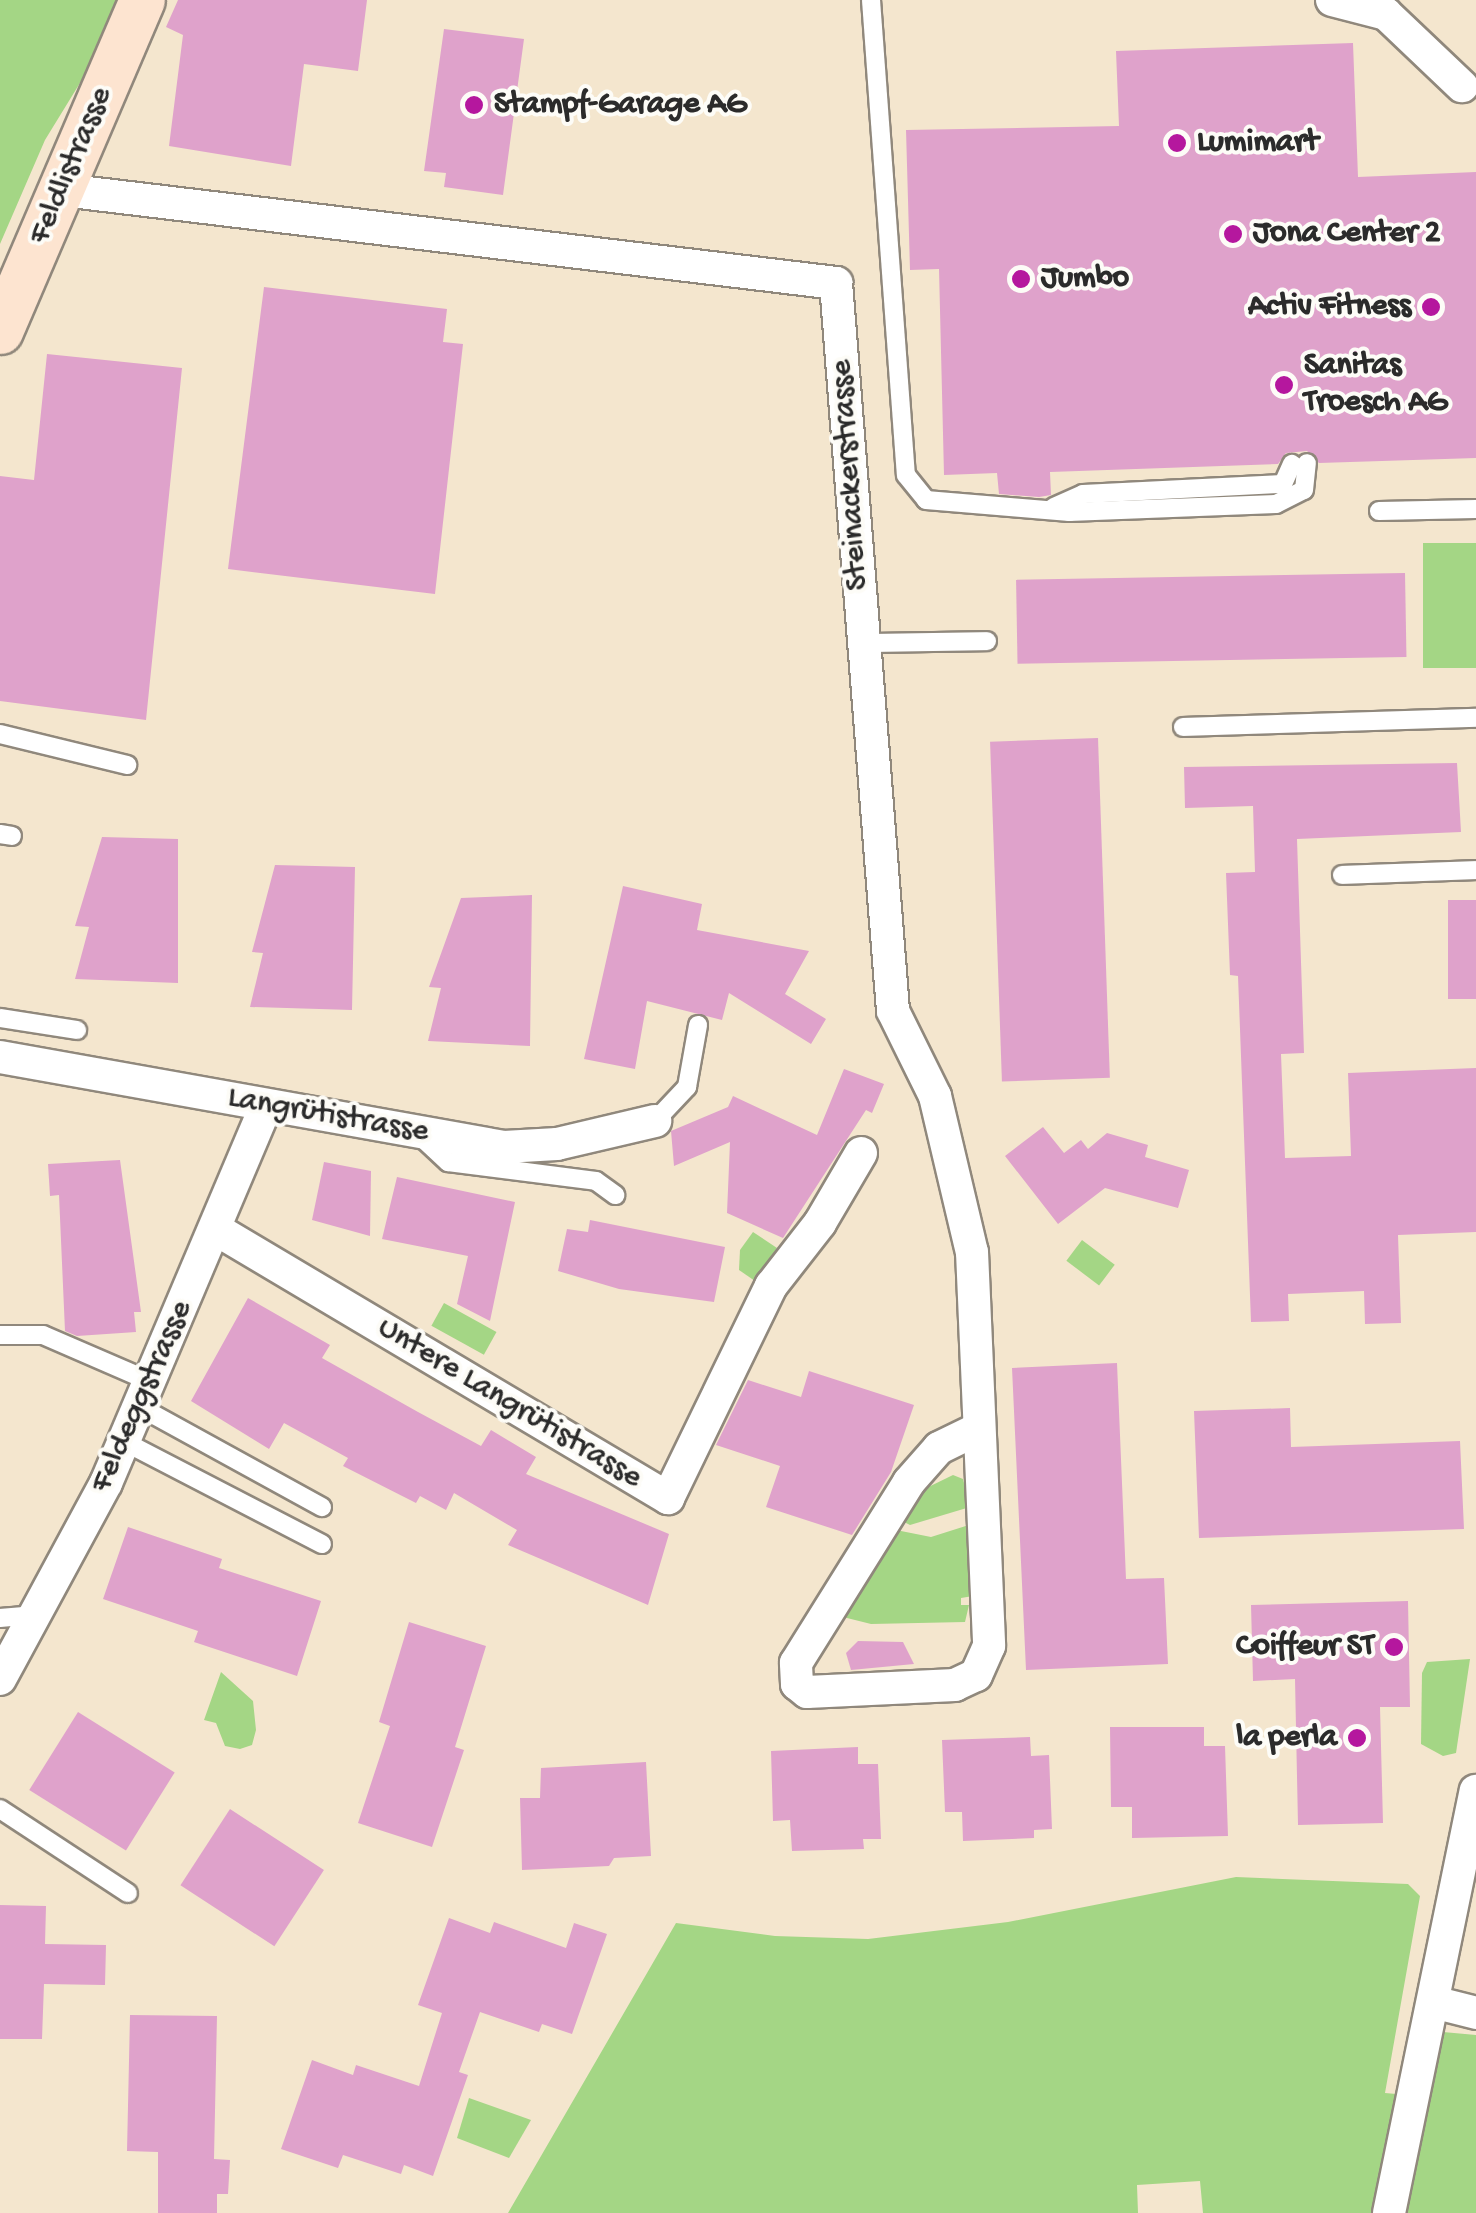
<!DOCTYPE html>
<meta charset="utf-8">
<style>
body{margin:0}
#map{position:relative;width:1476px;height:2213px;overflow:hidden;background:#f4e6ce;font-family:"Gochi Hand",sans-serif}
div>[style]{position:absolute}
.green>*{inset:0;background:#a4d685;transform-origin:0 0}
.building>*{inset:0;background:#dfa2cb;transform-origin:0 0}
.roads{filter:drop-shadow(2px 0 #90887c) drop-shadow(-2px 0 #90887c) drop-shadow(0 2px #90887c) drop-shadow(0 -2px #90887c)}
.lane>*{height:18px;margin:-9px;padding:0 9px;transform-origin:9px;border-radius:9px;background:#fff}
.street>*{height:32px;margin:-16px;padding:0 16px;transform-origin:16px;border-radius:16px;background:#fff}
.secondary>*{height:45px;margin:-22.5px;padding:0 22.5px;transform-origin:22.5px;border-radius:22.5px;background:#fde4d0}
.dots>*{width:28px;height:28px;translate:-50% -50%;box-sizing:border-box;border:5px solid #fdfcf7;border-radius:50%}
span{translate:-50% -50%;white-space:nowrap;text-align:center;line-height:1.15;-webkit-text-stroke:8px #fdfcf7;paint-order:stroke}
.poi-label{font-size:32px;color:#2b2b2b;font-weight:700}
.left{translate:0 -50%;text-align:left}
.right{translate:-100% -50%;text-align:right}
.street-label{font-size:32px;color:#2b2b2b}
</style>
<div id="map">
<div class="green">
<i style="clip-path:polygon(0 0,119px 0,91px 65px,45px 140px,0 244px)"></i>
<i style="left:1476px;top:543px;width:125px;height:53px;rotate:90deg"></i>
<i style="clip-path:polygon(753px 1232px,777px 1248px,755px 1281px,739px 1270px,740px 1250px)"></i>
<i style="left:1082px;top:1240px;width:41px;height:26px;rotate:37deg"></i>
<i style="left:444px;top:1303px;width:60px;height:26px;rotate:29deg"></i>
<i style="clip-path:polygon(953px 1475px,963px 1479px,970px 1507px,910px 1525px,894px 1517px,910px 1496px)"></i>
<i style="clip-path:polygon(972px 1524px,973px 1596px,961px 1598px,961px 1605px,969px 1605px,965px 1622px,871px 1624px,835px 1615px,886px 1528px,931px 1537px)"></i>
<i style="clip-path:polygon(1470px 1659px,1456px 1753px,1443px 1756px,1421px 1744px,1422px 1673px,1427px 1662px)"></i>
<i style="clip-path:polygon(221px 1672px,253px 1701px,256px 1730px,252px 1745px,240px 1749px,225px 1746px,216px 1723px,204px 1720px)"></i>
<i style="clip-path:polygon(1236px 1877px,1408px 1884px,1420px 1896px,1385px 2093px,1431px 2097px,1443px 2032px,1476px 2035px,1476px 2213px,1203px 2213px,1200px 2181px,1137px 2185px,1138px 2213px,508px 2213px,676px 1923px,775px 1936px,868px 1939px,1008px 1922px)"></i>
<i style="clip-path:polygon(469px 2098px,531px 2120px,509px 2158px,457px 2138px)"></i>
</div>
<div class="building">
<i style="clip-path:polygon(178px 0,367px 0,358px 71px,304px 64px,291px 166px,169px 146px,183px 35px,166px 27px)"></i>
<i style="clip-path:polygon(444px 29px,524px 39px,503px 195px,444px 187px,446px 173px,424px 171px)"></i>
<i style="clip-path:polygon(1353px 43px,1358px 177px,1476px 172px,1476px 458px,1319px 463px,1307px 451px,1286px 453px,1278px 464px,1050px 472px,1051px 495px,1039px 497px,999px 494px,997px 473px,944px 475px,939px 269px,910px 270px,906px 130px,1119px 126px,1116px 51px)"></i>
<i style="clip-path:polygon(264px 287px,447px 309px,443px 342px,463px 344px,435px 594px,228px 569px)"></i>
<i style="clip-path:polygon(47px 354px,182px 368px,146px 720px,0 701px,0 476px,34px 480px)"></i>
<i style="left:1405px;top:573px;width:84px;height:389px;rotate:89deg"></i>
<i style="left:1098px;top:738px;width:340px;height:108px;rotate:88deg"></i>
<i style="clip-path:polygon(1457px 763px,1461px 832px,1297px 839px,1304px 1053px,1281px 1054px,1285px 1158px,1351px 1156px,1348px 1073px,1476px 1068px,1476px 1232px,1398px 1235px,1401px 1323px,1365px 1324px,1364px 1291px,1288px 1294px,1289px 1321px,1251px 1322px,1238px 976px,1230px 975px,1226px 873px,1255px 872px,1253px 806px,1185px 808px,1184px 767px)"></i>
<i style="clip-path:polygon(102px 837px,178px 839px,178px 983px,75px 979px,89px 927px,75px 926px)"></i>
<i style="clip-path:polygon(275px 865px,355px 867px,352px 1010px,250px 1007px,263px 953px,252px 952px)"></i>
<i style="clip-path:polygon(623px 886px,702px 904px,697px 930px,809px 951px,785px 994px,826px 1019px,811px 1044px,729px 993px,722px 1020px,647px 1001px,635px 1069px,584px 1059px)"></i>
<i style="clip-path:polygon(532px 895px,530px 1046px,428px 1041px,441px 988px,429px 987px,461px 898px)"></i>
<i style="left:1476px;top:900px;width:99px;height:28px;rotate:90deg"></i>
<i style="clip-path:polygon(844px 1069px,884px 1084px,872px 1113px,866px 1110px,783px 1238px,727px 1213px,730px 1142px,674px 1166px,671px 1131px,728px 1107px,733px 1096px,817px 1135px)"></i>
<i style="clip-path:polygon(1043px 1127px,1064px 1153px,1081px 1140px,1088px 1149px,1107px 1133px,1148px 1145px,1145px 1157px,1189px 1170px,1178px 1208px,1105px 1188px,1058px 1224px,1005px 1156px)"></i>
<i style="clip-path:polygon(120px 1160px,141px 1312px,134px 1312px,136px 1332px,77px 1336px,65px 1331px,59px 1195px,50px 1196px,48px 1164px)"></i>
<i style="clip-path:polygon(324px 1162px,371px 1171px,370px 1236px,312px 1220px)"></i>
<i style="clip-path:polygon(397px 1177px,515px 1202px,490px 1321px,457px 1304px,468px 1256px,382px 1239px)"></i>
<i style="clip-path:polygon(590px 1220px,725px 1247px,714px 1302px,619px 1289px,558px 1271px,567px 1229px,588px 1232px)"></i>
<i style="clip-path:polygon(248px 1298px,330px 1345px,322px 1358px,418px 1412px,481px 1446px,491px 1430px,536px 1457px,526px 1474px,669px 1534px,648px 1605px,508px 1545px,517px 1530px,454px 1493px,446px 1510px,420px 1496px,416px 1503px,343px 1466px,348px 1458px,284px 1423px,269px 1449px,191px 1401px)"></i>
<i style="clip-path:polygon(1117px 1363px,1126px 1579px,1164px 1578px,1168px 1664px,1026px 1670px,1012px 1368px)"></i>
<i style="clip-path:polygon(809px 1371px,914px 1405px,891px 1472px,852px 1535px,766px 1507px,780px 1466px,716px 1445px,748px 1380px,801px 1397px)"></i>
<i style="clip-path:polygon(1290px 1408px,1291px 1447px,1460px 1441px,1464px 1529px,1199px 1538px,1194px 1411px)"></i>
<i style="clip-path:polygon(128px 1527px,222px 1559px,219px 1568px,321px 1601px,297px 1676px,194px 1642px,198px 1631px,103px 1599px)"></i>
<i style="clip-path:polygon(1408px 1601px,1410px 1707px,1380px 1707px,1383px 1823px,1298px 1825px,1295px 1679px,1253px 1681px,1251px 1605px)"></i>
<i style="clip-path:polygon(409px 1622px,486px 1646px,455px 1747px,464px 1750px,432px 1847px,358px 1823px,390px 1726px,379px 1722px)"></i>
<i style="clip-path:polygon(858px 1641px,903px 1642px,914px 1664px,851px 1670px,846px 1653px)"></i>
<i style="left:78px;top:1712px;width:114px;height:92px;rotate:32deg"></i>
<i style="clip-path:polygon(1110px 1727px,1204px 1727px,1204px 1746px,1225px 1746px,1228px 1836px,1132px 1838px,1132px 1807px,1111px 1807px)"></i>
<i style="clip-path:polygon(1030px 1737px,1031px 1756px,1049px 1755px,1052px 1829px,1034px 1830px,1034px 1838px,963px 1841px,962px 1812px,945px 1812px,942px 1740px)"></i>
<i style="clip-path:polygon(858px 1747px,858px 1764px,878px 1764px,881px 1839px,863px 1839px,864px 1849px,792px 1851px,790px 1820px,773px 1821px,771px 1751px)"></i>
<i style="clip-path:polygon(646px 1762px,651px 1856px,614px 1858px,609px 1866px,522px 1870px,520px 1798px,540px 1798px,541px 1768px)"></i>
<i style="left:230px;top:1809px;width:112px;height:91px;rotate:33deg"></i>
<i style="clip-path:polygon(0 1905px,46px 1906px,45px 1944px,106px 1945px,105px 1985px,44px 1984px,42px 2039px,0 2039px)"></i>
<i style="clip-path:polygon(449px 1918px,490px 1933px,494px 1922px,566px 1948px,574px 1923px,607px 1934px,572px 2034px,542px 2024px,539px 2032px,480px 2012px,459px 2072px,468px 2075px,433px 2176px,404px 2165px,401px 2174px,343px 2155px,338px 2168px,281px 2149px,312px 2060px,353px 2075px,356px 2065px,419px 2086px,442px 2013px,418px 2005px)"></i>
<i style="clip-path:polygon(130px 2015px,217px 2016px,214px 2159px,230px 2160px,228px 2194px,217px 2194px,217px 2213px,158px 2213px,158px 2152px,127px 2151px)"></i>
</div>
<div class="roads">
<div class="lane">
<i style="left:871px;top:0;width:476px;rotate:85.8deg"></i>
<i style="left:906px;top:475px;width:32px;rotate:51deg"></i>
<i style="left:926px;top:500px;width:144px;rotate:4.8deg"></i>
<i style="left:1069px;top:512px;width:207px;rotate:-2.2deg"></i>
<i style="left:1276px;top:504px;width:31px;rotate:-27deg"></i>
<i style="left:1304px;top:490px;width:27px;rotate:-84deg"></i>
<i style="left:1054px;top:507px;width:32px;rotate:-24deg"></i>
<i style="left:1083px;top:494px;width:200px;rotate:-2.9deg"></i>
<i style="left:1283px;top:484px;width:22px;rotate:-66deg"></i>
<i style="left:1379px;top:511px;width:97px;rotate:-1.2deg"></i>
<i style="left:864px;top:643px;width:123px;rotate:-0.9deg"></i>
<i style="left:1183px;top:727px;width:293px;rotate:-1.8deg"></i>
<i style="left:0;top:734px;width:131px;rotate:13.7deg"></i>
<i style="left:0;top:834px;width:12px;rotate:9deg"></i>
<i style="left:1342px;top:875px;width:134px;rotate:-2.1deg"></i>
<i style="left:0;top:1018px;width:78px;rotate:8.9deg"></i>
<i style="left:655px;top:1121px;width:47px;rotate:-46.7deg"></i>
<i style="left:687px;top:1087px;width:63px;rotate:-79.9deg"></i>
<i style="left:421px;top:1137px;width:37px;rotate:43deg"></i>
<i style="left:448px;top:1162px;width:149px;rotate:7.3deg"></i>
<i style="left:596px;top:1181px;width:24px;rotate:36deg"></i>
<i style="left:0;top:1335px;width:43px"></i>
<i style="left:43px;top:1335px;width:113px;rotate:23.4deg"></i>
<i style="left:138px;top:1406px;width:210px;rotate:28.8deg"></i>
<i style="left:123px;top:1441px;width:224px;rotate:27.4deg"></i>
<i style="left:0;top:1618px;width:33px;rotate:-5deg"></i>
<i style="left:0;top:1809px;width:153px;rotate:33.3deg"></i>
</div>
<div class="street">
<i style="left:1332px;top:0;width:56px;rotate:14.5deg"></i>
<i style="left:1386px;top:14px;width:105px;rotate:43.5deg"></i>
<i style="left:63px;top:190px;width:779px;rotate:6.86deg"></i>
<i style="left:836px;top:283px;width:730px;rotate:85.52deg"></i>
<i style="left:893px;top:1011px;width:95px;rotate:63.7deg"></i>
<i style="left:935px;top:1096px;width:160px;rotate:76.7deg"></i>
<i style="left:972px;top:1252px;width:394px;rotate:87.5deg"></i>
<i style="left:989px;top:1646px;width:32px;rotate:114deg"></i>
<i style="left:976px;top:1675px;width:23px;rotate:155deg"></i>
<i style="left:955px;top:1685px;width:148px;rotate:177.3deg"></i>
<i style="left:807px;top:1692px;width:13px;rotate:-141deg"></i>
<i style="left:797px;top:1684px;width:21px;rotate:-93deg"></i>
<i style="left:796px;top:1663px;width:213px;rotate:-58deg"></i>
<i style="left:909px;top:1482px;width:45px;rotate:-48.6deg"></i>
<i style="left:939px;top:1448px;width:43px;rotate:-26deg"></i>
<i style="left:0;top:1057px;width:512px;rotate:10.12deg"></i>
<i style="left:504px;top:1147px;width:53px;rotate:-3.2deg"></i>
<i style="left:557px;top:1144px;width:101px;rotate:-13.2deg"></i>
<i style="left:217px;top:1230px;width:525px;rotate:30.72deg"></i>
<i style="left:668px;top:1498px;width:236px;rotate:-64.1deg"></i>
<i style="left:771px;top:1286px;width:80px;rotate:-52.1deg"></i>
<i style="left:820px;top:1223px;width:81px;rotate:-59.6deg"></i>
<i style="left:0;top:1679px;width:223px;rotate:-61.6deg"></i>
<i style="left:106px;top:1483px;width:410px;rotate:-67deg"></i>
<i style="left:1433px;top:2002px;width:44px;rotate:14.3deg"></i>
<i style="left:1389px;top:2213px;width:431px;rotate:-78.4deg"></i>
</div>
<div class="secondary">
<i style="left:0;top:331px;width:360px;rotate:-66.8deg"></i>
</div>
</div>
<div class="dots">
<i style="left:474px;top:105px;background:#b5179e"></i>
<i style="left:1177px;top:143px;background:#b5179e"></i>
<i style="left:1233px;top:234px;background:#b5179e"></i>
<i style="left:1021px;top:279px;background:#b5179e"></i>
<i style="left:1431px;top:307px;background:#b5179e"></i>
<i style="left:1284px;top:385px;background:#b5179e"></i>
<i style="left:1394px;top:1647px;background:#b5179e"></i>
<i style="left:1357px;top:1738px;background:#b5179e"></i>
</div>
<div class="poi-label">
<span class="left" style="left:494px;top:105px">Stampf-Garage AG</span>
<span class="left" style="left:1197px;top:143px">Lumimart</span>
<span class="left" style="left:1253px;top:234px">Jona Center 2</span>
<span class="left" style="left:1041px;top:279px">Jumbo</span>
<span class="right" style="left:1411px;top:307px">Activ Fitness</span>
<span class="left" style="left:1304px;top:385px">Sanitas<br>Troesch AG</span>
<span class="right" style="left:1374px;top:1647px">Coiffeur ST</span>
<span class="right" style="left:1337px;top:1738px">la perla</span>
</div>
<div class="street-label">
<span style="left:72px;top:166px;rotate:-67deg">Feldlistrasse</span>
<span style="left:851px;top:475px;rotate:-94deg">Steinackerstrasse</span>
<span style="left:328px;top:1116px;rotate:10deg">Langrütistrasse</span>
<span style="left:143px;top:1397px;rotate:-66deg">Feldeggstrasse</span>
<span style="left:509px;top:1404px;rotate:31deg">Untere Langrütistrasse</span>
</div>
</div>
